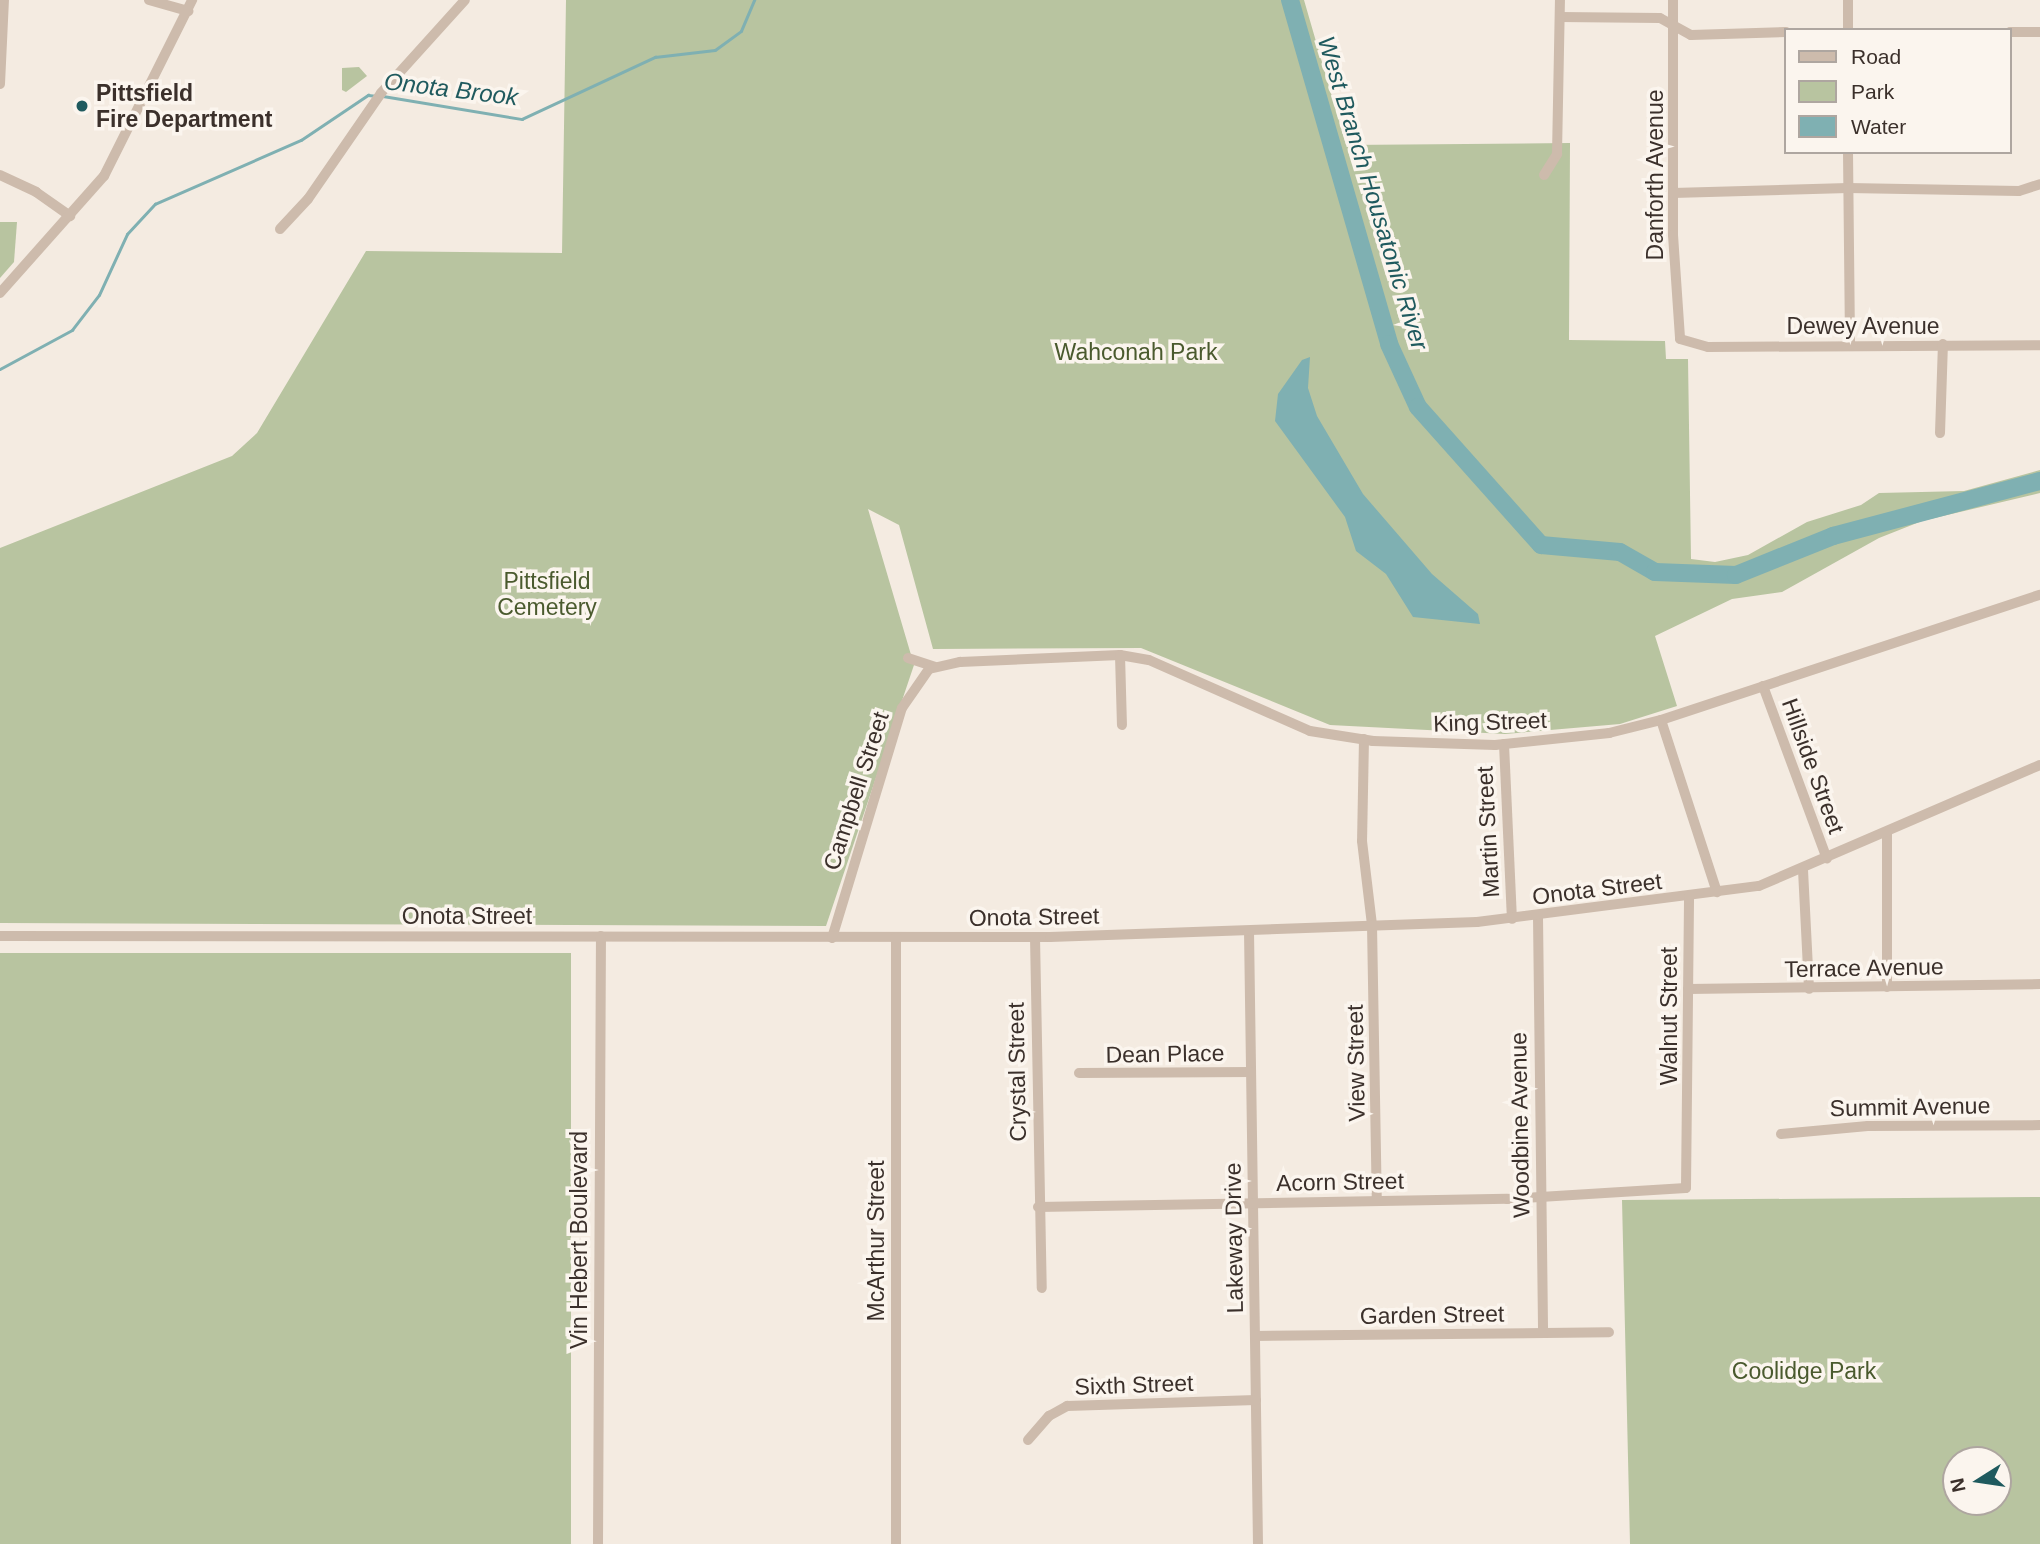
<!DOCTYPE html>
<style>
body{margin:0}
#map{position:relative;width:2040px;height:1544px;overflow:hidden;background:#f4ebe1;font-family:Arial,sans-serif}
div>[style]{position:absolute}
.green>*{inset:0;background:#b8c4a0;transform-origin:0 0}
.water>*{inset:0;background:#7fb0b2}
.stream>*{height:2.5px;margin:-1.25px;padding:0 1.25px;transform-origin:1.25px;border-radius:1.25px;background:#7fb0b2}
.river>*{height:18px;margin:-9px;padding:0 9px;transform-origin:9px;border-radius:9px;background:#7fb0b2}
.minor>*{height:10px;margin:-5px;padding:0 5px;transform-origin:5px;border-radius:5px;background:#cdbbac}
.dots>*{width:19px;height:19px;translate:-50% -50%;box-sizing:border-box;border:4px solid #fbf5ee;border-radius:50%}
span{translate:-50% -50%;white-space:nowrap;text-align:center;line-height:1.15;-webkit-text-stroke:7px #fbf5ee;paint-order:stroke}
.poi-label{font-size:23px;color:#3b302b;font-weight:700}
.left{translate:0 -50%;text-align:left}
.street-label{font-size:23px;color:#3b302b}
.park-label{font-size:23px;color:#4a5a2e}
.water-label{font-size:24px;color:#1f5a5e;font-style:italic}
.legend{position:absolute;left:1784px;top:28px;width:228px;height:126px;box-sizing:border-box;background:#fbf5ee;border:2px solid #aea6a0;margin:0;padding:9px 12px;list-style:none;font-size:21px;color:#3b302b}
.legend li{display:flex;align-items:center;gap:14px;height:35px}
.legend b{width:35px;border:2px solid #aea6a0}
.north{position:absolute;left:1942px;top:1446px;width:70px;height:70px;box-sizing:border-box;background:#fbf5ee;border:2px solid #aea6a0;border-radius:50%;rotate:258deg;font-size:19px;font-weight:700;line-height:28px;text-align:center;color:#3b302b}
.north::after{content:'';display:block;margin:auto;width:24px;height:32px;background:#1f5a5e;clip-path:polygon(50% 0,100% 100%,50% 72%,0 100%)}
</style>
<div id="map">
<div class="green">
<i style="clip-path:polygon(566px 0,1304px 0,1346px 145px,1570px 143px,1569px 340px,1665px 341px,1666px 359px,1688px 359px,1691px 559px,1715px 562px,1748px 555px,1807px 522px,1861px 505px,1879px 493px,1964px 491px,2040px 470px,2040px 493px,1922px 521px,1879px 538px,1782px 592px,1732px 599px,1655px 636px,1677px 706px,1620px 724px,1505px 734px,1330px 725px,1141px 648px,933px 649px,899px 525px,868px 509px,914px 665px,826px 926px,0 923px,0 548px,232px 456px,257px 433px,366px 251px,562px 253px)"></i>
<i style="clip-path:polygon(359px 67px,367px 76px,346px 92px,342px 90px,342px 68px)"></i>
<i style="clip-path:polygon(0 222px,17px 222px,14px 262px,0 278px)"></i>
<i style="left:0;top:953px;width:571px;height:591px"></i>
<i style="clip-path:polygon(evenodd,2040px 1197px,2040px 1544px,1630px 1544px,1622px 1200px,2040px 1197px,1956px 1460px,1998px 1460px,1998px 1502px,1956px 1502px,1956px 1460px)"></i>
</div>
<div class="water">
<i style="clip-path:polygon(1310px 357px,1308px 388px,1317px 416px,1363px 494px,1432px 574px,1478px 614px,1480px 624px,1413px 617px,1386px 574px,1356px 551px,1345px 517px,1275px 421px,1278px 394px,1302px 360px)"></i>
</div>
<div class="stream">
<i style="left:383px;top:96px;width:141px;rotate:9.4deg"></i>
<i style="left:522px;top:119px;width:147px;rotate:-25deg"></i>
<i style="left:655px;top:57px;width:60px;rotate:-6.7deg"></i>
<i style="left:715px;top:50px;width:32px;rotate:-36deg"></i>
<i style="left:741px;top:31px;width:34px;rotate:-67deg"></i>
<i style="left:0;top:369px;width:82px;rotate:-28.4deg"></i>
<i style="left:72px;top:330px;width:44px;rotate:-52.4deg"></i>
<i style="left:99px;top:295px;width:67px;rotate:-65.3deg"></i>
<i style="left:127px;top:234px;width:41px;rotate:-47deg"></i>
<i style="left:155px;top:204px;width:159px;rotate:-23.7deg"></i>
<i style="left:301px;top:140px;width:81px;rotate:-33.9deg"></i>
<i style="left:368px;top:95px;width:9px;rotate:6deg"></i>
</div>
<div class="river">
<i style="left:1290px;top:0;width:358px;rotate:73.9deg"></i>
<i style="left:1389px;top:344px;width:69px;rotate:65.3deg"></i>
<i style="left:1418px;top:407px;width:185px;rotate:48.3deg"></i>
<i style="left:1541px;top:545px;width:79px;rotate:5.1deg"></i>
<i style="left:1620px;top:552px;width:40px;rotate:29.7deg"></i>
<i style="left:1655px;top:572px;width:81px;rotate:2.1deg"></i>
<i style="left:1736px;top:575px;width:105px;rotate:-21.9deg"></i>
<i style="left:1833px;top:536px;width:214px;rotate:-14.9deg"></i>
</div>
<div class="minor">
<i style="left:149px;top:0;width:41px;rotate:15.8deg"></i>
<i style="left:1673px;top:0;width:235px;rotate:90deg"></i>
<i style="left:1673px;top:235px;width:104px;rotate:86.1deg"></i>
<i style="left:1680px;top:339px;width:29px;rotate:16deg"></i>
<i style="left:1708px;top:347px;width:332px;rotate:-0.3deg"></i>
<i style="left:1848px;top:0;width:30px;rotate:90deg"></i>
<i style="left:1560px;top:17px;width:100px;rotate:0.6deg"></i>
<i style="left:1660px;top:18px;width:35px;rotate:29deg"></i>
<i style="left:1691px;top:35px;width:95px;rotate:-1.8deg"></i>
<i style="left:2010px;top:32px;width:30px"></i>
<i style="left:0;top:84px;width:84px;rotate:-87.3deg"></i>
<i style="left:1848px;top:152px;width:193px;rotate:89.4deg"></i>
<i style="left:0;top:175px;width:40px;rotate:25deg"></i>
<i style="left:36px;top:192px;width:42px;rotate:35.2deg"></i>
<i style="left:1544px;top:175px;width:25px;rotate:-58deg"></i>
<i style="left:1557px;top:154px;width:154px;rotate:-88.9deg"></i>
<i style="left:1673px;top:193px;width:175px;rotate:-1.6deg"></i>
<i style="left:1848px;top:188px;width:171px;rotate:1deg"></i>
<i style="left:2019px;top:191px;width:22px;rotate:-18deg"></i>
<i style="left:280px;top:229px;width:41px;rotate:-47deg"></i>
<i style="left:308px;top:199px;width:129px;rotate:-55.4deg"></i>
<i style="left:381px;top:93px;width:125px;rotate:-47.9deg"></i>
<i style="left:0;top:293px;width:157px;rotate:-48.4deg"></i>
<i style="left:104px;top:176px;width:197px;rotate:-63.4deg"></i>
<i style="left:1940px;top:433px;width:89px;rotate:-88.1deg"></i>
<i style="left:1120px;top:655px;width:70px;rotate:88.4deg"></i>
<i style="left:908px;top:658px;width:28px;rotate:18deg"></i>
<i style="left:1763px;top:686px;width:184px;rotate:69.7deg"></i>
<i style="left:1661px;top:720px;width:181px;rotate:72deg"></i>
<i style="left:1364px;top:739px;width:102px;rotate:91.1deg"></i>
<i style="left:1362px;top:841px;width:85px;rotate:83.2deg"></i>
<i style="left:1372px;top:925px;width:275px;rotate:89deg"></i>
<i style="left:1504px;top:744px;width:175px;rotate:87.4deg"></i>
<i style="left:1887px;top:833px;width:154px;rotate:90deg"></i>
<i style="left:1803px;top:870px;width:119px;rotate:87.1deg"></i>
<i style="left:1538px;top:917px;width:415px;rotate:89.3deg"></i>
<i style="left:1249px;top:931px;width:613px;rotate:89.16deg"></i>
<i style="left:0;top:936px;width:1050px;rotate:0.05deg"></i>
<i style="left:1050px;top:937px;width:427px;rotate:-2deg"></i>
<i style="left:1477px;top:922px;width:284px;rotate:-7.3deg"></i>
<i style="left:1759px;top:886px;width:306px;rotate:-23.3deg"></i>
<i style="left:1035px;top:937px;width:351px;rotate:88.9deg"></i>
<i style="left:832px;top:938px;width:240px;rotate:-73.1deg"></i>
<i style="left:902px;top:708px;width:47px;rotate:-55.3deg"></i>
<i style="left:929px;top:669px;width:32px;rotate:-13deg"></i>
<i style="left:960px;top:662px;width:160px;rotate:-2.5deg"></i>
<i style="left:1120px;top:655px;width:29px;rotate:10deg"></i>
<i style="left:1149px;top:660px;width:176px;rotate:23.8deg"></i>
<i style="left:1310px;top:731px;width:64px;rotate:9deg"></i>
<i style="left:1373px;top:741px;width:122px;rotate:1.9deg"></i>
<i style="left:1495px;top:745px;width:115px;rotate:-6deg"></i>
<i style="left:1609px;top:733px;width:54px;rotate:-14deg"></i>
<i style="left:1661px;top:720px;width:399px;rotate:-18.3deg"></i>
<i style="left:1688px;top:989px;width:352px;rotate:-0.8deg"></i>
<i style="left:1079px;top:1073px;width:172px;rotate:-0.3deg"></i>
<i style="left:1781px;top:1134px;width:87px;rotate:-5.3deg"></i>
<i style="left:1868px;top:1126px;width:172px;rotate:-0.3deg"></i>
<i style="left:1038px;top:1207px;width:469px;rotate:-1deg"></i>
<i style="left:1507px;top:1199px;width:179px;rotate:-3.5deg"></i>
<i style="left:1686px;top:1188px;width:292px;rotate:-89.4deg"></i>
<i style="left:1255px;top:1336px;width:354px;rotate:-0.6deg"></i>
<i style="left:1028px;top:1440px;width:32px;rotate:-49deg"></i>
<i style="left:1049px;top:1416px;width:21px;rotate:-29deg"></i>
<i style="left:1067px;top:1406px;width:189px;rotate:-1.8deg"></i>
<i style="left:598px;top:1544px;width:608px;rotate:-89.72deg"></i>
<i style="left:896px;top:1544px;width:606px;rotate:-90deg"></i>
</div>
<div class="dots">
<i style="left:82px;top:106px;background:#1f5a5e"></i>
</div>
<div class="poi-label">
<span class="left" style="left:96px;top:106px">Pittsfield<br>Fire Department</span>
</div>
<div class="street-label">
<span style="left:1655px;top:175px;rotate:-90deg">Danforth Avenue</span>
<span style="left:1863px;top:326px">Dewey Avenue</span>
<span style="left:1490px;top:722px;rotate:-2deg">King Street</span>
<span style="left:1813px;top:766px;rotate:70deg">Hillside Street</span>
<span style="left:856px;top:791px;rotate:-72deg">Campbell Street</span>
<span style="left:1488px;top:832px;rotate:-93deg">Martin Street</span>
<span style="left:1597px;top:889px;rotate:-7deg">Onota Street</span>
<span style="left:467px;top:916px">Onota Street</span>
<span style="left:1034px;top:917px;rotate:-1deg">Onota Street</span>
<span style="left:1864px;top:968px;rotate:-1deg">Terrace Avenue</span>
<span style="left:1669px;top:1016px;rotate:-90deg">Walnut Street</span>
<span style="left:1165px;top:1054px;rotate:-1deg">Dean Place</span>
<span style="left:1356px;top:1063px;rotate:-91deg">View Street</span>
<span style="left:1017px;top:1072px;rotate:-91deg">Crystal Street</span>
<span style="left:1910px;top:1107px;rotate:-1deg">Summit Avenue</span>
<span style="left:1520px;top:1125px;rotate:-91deg">Woodbine Avenue</span>
<span style="left:1340px;top:1182px;rotate:-1deg">Acorn Street</span>
<span style="left:1234px;top:1238px;rotate:-91deg">Lakeway Drive</span>
<span style="left:579px;top:1240px;rotate:-90deg">Vin Hebert Boulevard</span>
<span style="left:876px;top:1241px;rotate:-90deg">McArthur Street</span>
<span style="left:1432px;top:1315px;rotate:-1deg">Garden Street</span>
<span style="left:1134px;top:1385px;rotate:-2deg">Sixth Street</span>
</div>
<div class="park-label">
<span style="left:1136px;top:352px">Wahconah Park</span>
<span style="left:547px;top:594px">Pittsfield<br>Cemetery</span>
<span style="left:1804px;top:1371px">Coolidge Park</span>
</div>
<div class="water-label">
<span style="left:451px;top:89px;rotate:7deg">Onota Brook</span>
<span style="left:1373px;top:193px;rotate:73deg">West Branch Housatonic River</span>
</div>
<ul class="legend">
<li><b style="height:9px;background:#cdbbac"></b>Road</li>
<li><b style="height:19px;background:#b8c4a0"></b>Park</li>
<li><b style="height:19px;background:#7fb0b2"></b>Water</li>
</ul>
<div class="north">N</div>
</div>
